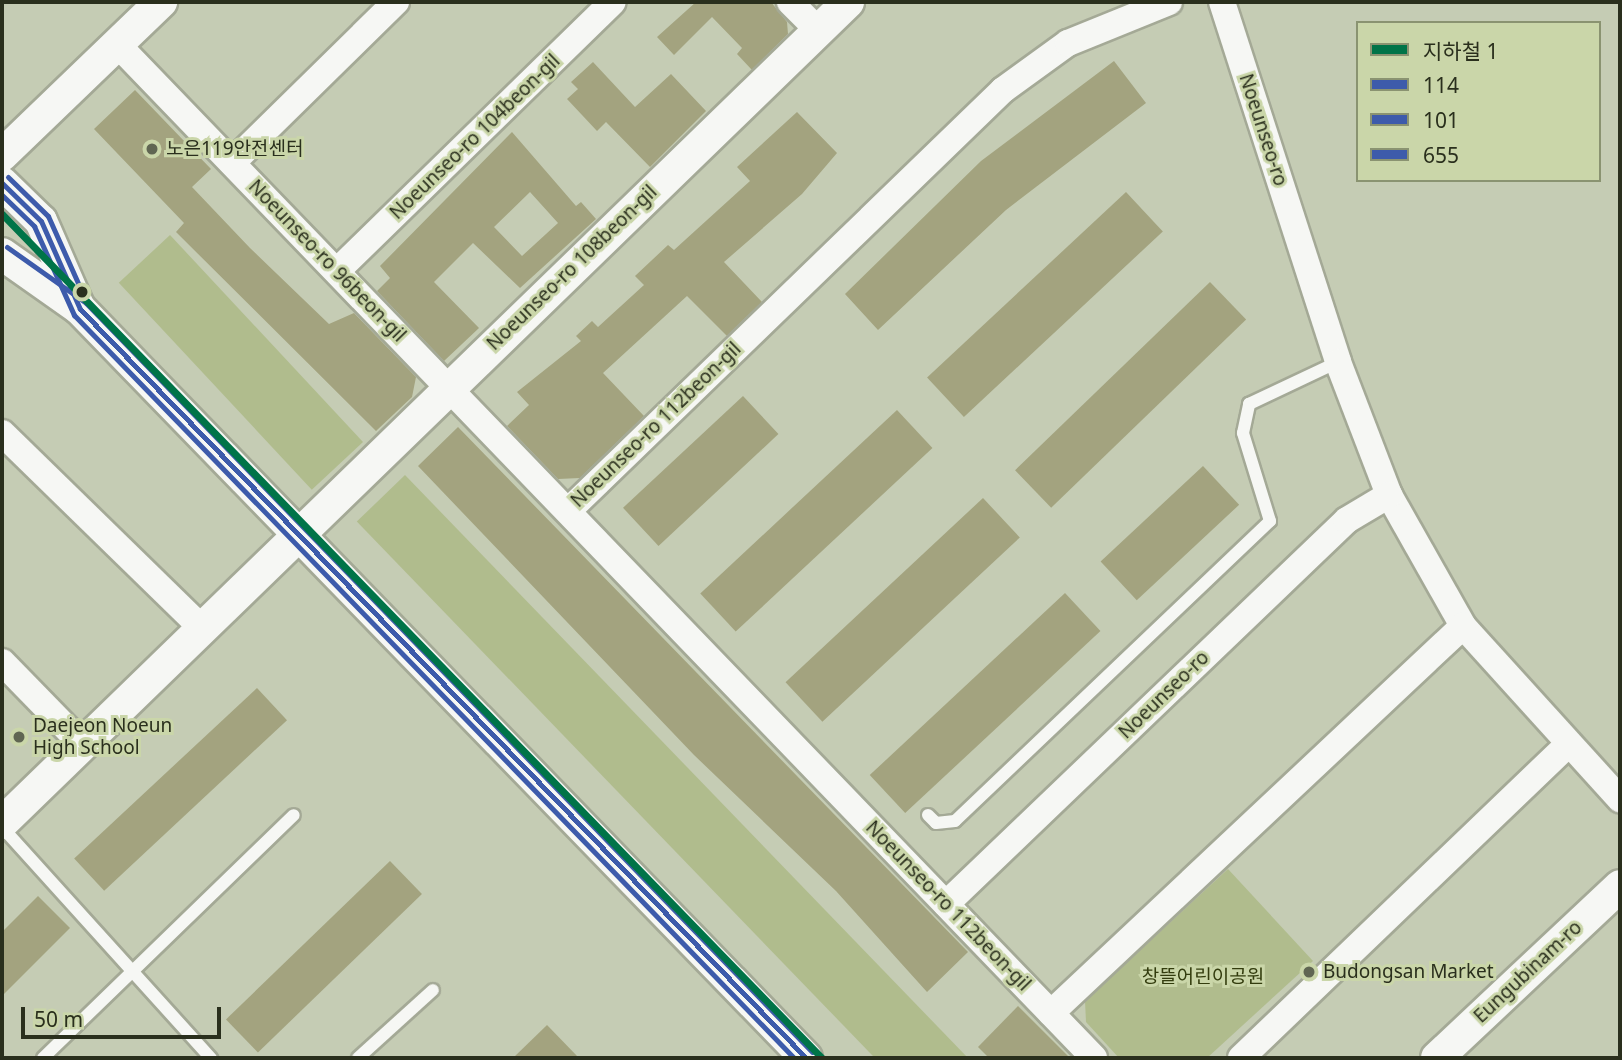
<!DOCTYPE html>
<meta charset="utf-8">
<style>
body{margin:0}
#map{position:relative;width:1622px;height:1060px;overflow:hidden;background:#c5ccb4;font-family:"Noto Sans","Noto Sans KR",sans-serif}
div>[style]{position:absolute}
.green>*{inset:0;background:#b0bc8d;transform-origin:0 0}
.building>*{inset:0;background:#a3a37f;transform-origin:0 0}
.roads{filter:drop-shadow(2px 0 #a4a996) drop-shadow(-2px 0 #a4a996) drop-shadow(0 2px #a4a996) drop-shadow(0 -2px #a4a996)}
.service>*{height:12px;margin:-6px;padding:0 6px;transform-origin:6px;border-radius:6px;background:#f6f7f4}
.minor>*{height:26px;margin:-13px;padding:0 13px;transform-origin:13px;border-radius:13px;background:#f6f7f4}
.tertiary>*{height:32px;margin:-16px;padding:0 16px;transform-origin:16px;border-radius:16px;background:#f6f7f4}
.bus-1>*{height:5px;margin:-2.5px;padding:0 2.5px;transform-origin:2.5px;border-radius:2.5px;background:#3d5bab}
.bus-2>*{height:5px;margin:-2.5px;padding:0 2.5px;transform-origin:2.5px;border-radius:2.5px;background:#3d5bab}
.bus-3>*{height:5px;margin:-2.5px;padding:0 2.5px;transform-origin:2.5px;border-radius:2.5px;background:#3d5bab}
.metro-1>*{height:7px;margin:-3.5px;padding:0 3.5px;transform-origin:3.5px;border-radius:3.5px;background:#007448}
.dots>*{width:19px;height:19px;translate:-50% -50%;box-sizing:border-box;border:4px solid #cad6a9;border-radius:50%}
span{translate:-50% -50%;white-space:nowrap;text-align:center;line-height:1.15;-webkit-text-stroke:6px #cad6a9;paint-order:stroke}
.street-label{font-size:19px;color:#2a2f1d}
.poi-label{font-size:19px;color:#2a2f1d}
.left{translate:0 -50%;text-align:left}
.park-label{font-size:19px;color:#333c0e}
.frame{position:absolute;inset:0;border:4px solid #2a2f1d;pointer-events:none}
.legend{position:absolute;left:1356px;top:21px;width:245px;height:161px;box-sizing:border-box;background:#cad6a9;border:2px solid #8a9371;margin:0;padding:9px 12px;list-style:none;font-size:21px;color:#2a2f1d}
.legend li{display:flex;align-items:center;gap:14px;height:35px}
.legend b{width:35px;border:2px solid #8a9371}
.scale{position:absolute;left:21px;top:1007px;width:200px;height:32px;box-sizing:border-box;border:4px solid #2a2f1d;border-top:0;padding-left:9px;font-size:21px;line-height:24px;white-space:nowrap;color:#2a2f1d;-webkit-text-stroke:5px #cad6a9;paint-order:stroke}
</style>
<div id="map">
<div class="green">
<i style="left:170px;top:235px;width:283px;height:70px;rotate:47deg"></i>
<i style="left:405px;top:475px;width:816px;height:67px;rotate:46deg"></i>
<i style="clip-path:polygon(1228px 869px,1313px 961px,1207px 1058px,1119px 1058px,1086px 1022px,1085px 1001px)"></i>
</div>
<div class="building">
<i style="clip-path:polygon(696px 2px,771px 2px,787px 22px,788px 34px,752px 70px,737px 54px,742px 48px,712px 17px,674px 55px,657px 37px)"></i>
<i style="clip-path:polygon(1114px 61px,1146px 103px,1006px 210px,878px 330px,845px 294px,981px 161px)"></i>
<i style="clip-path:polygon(593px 62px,635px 107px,671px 74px,706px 111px,650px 167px,606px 122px,597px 131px,567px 99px,578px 89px,571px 82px)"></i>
<i style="clip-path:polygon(135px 90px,211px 169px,192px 187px,250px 248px,329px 324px,354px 313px,416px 377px,412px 397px,376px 431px,176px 232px,184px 223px,94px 129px)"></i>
<i style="clip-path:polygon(797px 112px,837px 153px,802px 194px,724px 262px,762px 302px,727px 336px,687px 296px,603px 373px,644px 416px,580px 478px,558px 479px,507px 426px,529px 405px,517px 392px,581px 341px,576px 336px,592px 321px,598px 327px,644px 285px,635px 276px,668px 245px,674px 250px,750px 181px,737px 167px)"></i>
<i style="clip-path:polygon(evenodd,512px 132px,576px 206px,581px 202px,596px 219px,520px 288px,473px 243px,434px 282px,479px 328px,444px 361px,377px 291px,390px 278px,380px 266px,512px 132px,530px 192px,558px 223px,522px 256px,494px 227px,530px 192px)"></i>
<i style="left:1126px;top:192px;width:54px;height:272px;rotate:47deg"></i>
<i style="left:1210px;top:282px;width:52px;height:271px;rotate:46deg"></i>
<i style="left:743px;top:396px;width:52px;height:164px;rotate:47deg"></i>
<i style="left:897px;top:410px;width:52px;height:269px;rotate:47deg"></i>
<i style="clip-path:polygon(458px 427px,968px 952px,927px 992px,836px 891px,694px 755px,418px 466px)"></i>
<i style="left:1203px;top:466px;width:53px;height:140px;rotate:47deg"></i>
<i style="left:983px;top:498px;width:54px;height:270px;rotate:47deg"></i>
<i style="left:1065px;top:593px;width:52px;height:267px;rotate:47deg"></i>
<i style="left:257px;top:688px;width:44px;height:250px;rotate:47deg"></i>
<i style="left:390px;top:861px;width:46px;height:228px;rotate:46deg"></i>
<i style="clip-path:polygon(38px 896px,70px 928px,2px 996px,2px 932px)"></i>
<i style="clip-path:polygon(1018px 1006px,1070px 1058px,989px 1058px,978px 1047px)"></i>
<i style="clip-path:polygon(547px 1025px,579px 1058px,513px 1058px)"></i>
</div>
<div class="roads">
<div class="service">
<i style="left:928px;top:815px;width:11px;rotate:45deg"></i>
<i style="left:936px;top:823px;width:19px;rotate:-6deg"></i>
<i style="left:955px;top:821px;width:435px;rotate:-43.6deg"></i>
<i style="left:1270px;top:521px;width:92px;rotate:-107.1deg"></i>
<i style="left:1243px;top:433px;width:30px;rotate:-78deg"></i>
<i style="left:1249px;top:404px;width:98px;rotate:-25.3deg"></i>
<i style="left:2px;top:827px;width:312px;rotate:47.9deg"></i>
<i style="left:43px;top:1058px;width:349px;rotate:-44.1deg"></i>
<i style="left:358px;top:1058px;width:101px;rotate:-42.2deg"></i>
</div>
<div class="minor">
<i style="left:790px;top:2px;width:40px;rotate:45deg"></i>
<i style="left:1222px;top:2px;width:378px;rotate:72.1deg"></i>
<i style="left:1338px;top:362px;width:142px;rotate:69deg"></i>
<i style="left:1389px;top:495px;width:150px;rotate:60.5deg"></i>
<i style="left:1463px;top:626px;width:234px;rotate:47.8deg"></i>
<i style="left:117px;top:44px;width:1408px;rotate:46.06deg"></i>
<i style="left:232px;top:163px;width:230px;rotate:-44.5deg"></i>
<i style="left:337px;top:271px;width:385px;rotate:-44.3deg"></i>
<i style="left:2px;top:433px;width:282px;rotate:44.3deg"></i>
<i style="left:568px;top:511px;width:605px;rotate:-44.06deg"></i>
<i style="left:1003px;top:90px;width:80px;rotate:-35.9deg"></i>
<i style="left:1068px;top:43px;width:109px;rotate:-22.1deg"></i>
<i style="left:2px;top:662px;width:116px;rotate:45.7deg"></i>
<i style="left:946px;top:904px;width:555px;rotate:-43.76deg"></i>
<i style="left:1347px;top:520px;width:49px;rotate:-30.8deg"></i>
<i style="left:1051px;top:1013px;width:565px;rotate:-43.21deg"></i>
<i style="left:1241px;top:1058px;width:454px;rotate:-43.8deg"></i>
</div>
<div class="tertiary">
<i style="left:2px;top:155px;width:221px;rotate:-43.9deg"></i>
<i style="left:2px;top:183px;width:54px;rotate:44.3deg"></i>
<i style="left:41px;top:221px;width:95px;rotate:66.4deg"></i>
<i style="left:2px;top:254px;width:95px;rotate:35.2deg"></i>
<i style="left:80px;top:309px;width:1043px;rotate:45.89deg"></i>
<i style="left:2px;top:823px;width:1179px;rotate:-44.14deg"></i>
<i style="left:1437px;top:1058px;width:251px;rotate:-43.2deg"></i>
</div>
</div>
<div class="bus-1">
<i style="left:2px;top:183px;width:54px;rotate:44.3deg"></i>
<i style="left:41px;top:221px;width:96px;rotate:66.1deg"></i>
<i style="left:80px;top:309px;width:1043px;rotate:45.89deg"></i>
</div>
<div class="bus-2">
<i style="left:2px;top:195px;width:45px;rotate:44.1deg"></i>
<i style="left:34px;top:226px;width:98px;rotate:65.8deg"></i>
<i style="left:74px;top:315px;width:1035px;rotate:45.9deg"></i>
</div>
<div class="bus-3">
<i style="left:8px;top:177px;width:56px;rotate:44.3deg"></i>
<i style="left:48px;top:216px;width:83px;rotate:65.9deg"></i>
<i style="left:7px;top:247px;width:97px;rotate:35.3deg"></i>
<i style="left:86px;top:303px;width:1043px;rotate:45.89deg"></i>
</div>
<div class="metro-1">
<i style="left:2px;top:214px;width:1177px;rotate:45.83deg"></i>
</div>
<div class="dots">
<i style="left:152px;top:149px;background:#606652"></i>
<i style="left:82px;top:292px;background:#2a2f1d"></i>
<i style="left:19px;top:737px;background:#606652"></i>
<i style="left:1309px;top:972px;background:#606652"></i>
</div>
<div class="street-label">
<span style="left:1263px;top:130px;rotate:72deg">Noeunseo-ro</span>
<span style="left:475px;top:137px;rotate:-44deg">Noeunseo-ro 104beon-gil</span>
<span style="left:327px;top:261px;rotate:46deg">Noeunseo-ro 96beon-gil</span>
<span style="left:572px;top:268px;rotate:-44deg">Noeunseo-ro 108beon-gil</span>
<span style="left:656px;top:425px;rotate:-44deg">Noeunseo-ro 112beon-gil</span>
<span style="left:1164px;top:695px;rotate:-44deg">Noeunseo-ro</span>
<span style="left:948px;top:906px;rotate:46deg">Noeunseo-ro 112beon-gil</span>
<span style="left:1528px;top:972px;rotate:-43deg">Eungubinam-ro</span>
</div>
<div class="poi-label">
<span class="left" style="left:166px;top:149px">노은119안전센터</span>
<span class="left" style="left:33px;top:737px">Daejeon Noeun<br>High School</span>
<span class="left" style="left:1323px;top:972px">Budongsan Market</span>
</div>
<div class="park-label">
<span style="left:1203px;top:977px">창뜰어린이공원</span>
</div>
<div class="frame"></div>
<ul class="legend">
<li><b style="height:9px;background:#007448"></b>지하철 1</li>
<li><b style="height:9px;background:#3d5bab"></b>114</li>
<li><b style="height:9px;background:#3d5bab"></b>101</li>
<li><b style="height:9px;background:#3d5bab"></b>655</li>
</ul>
<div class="scale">50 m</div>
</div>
